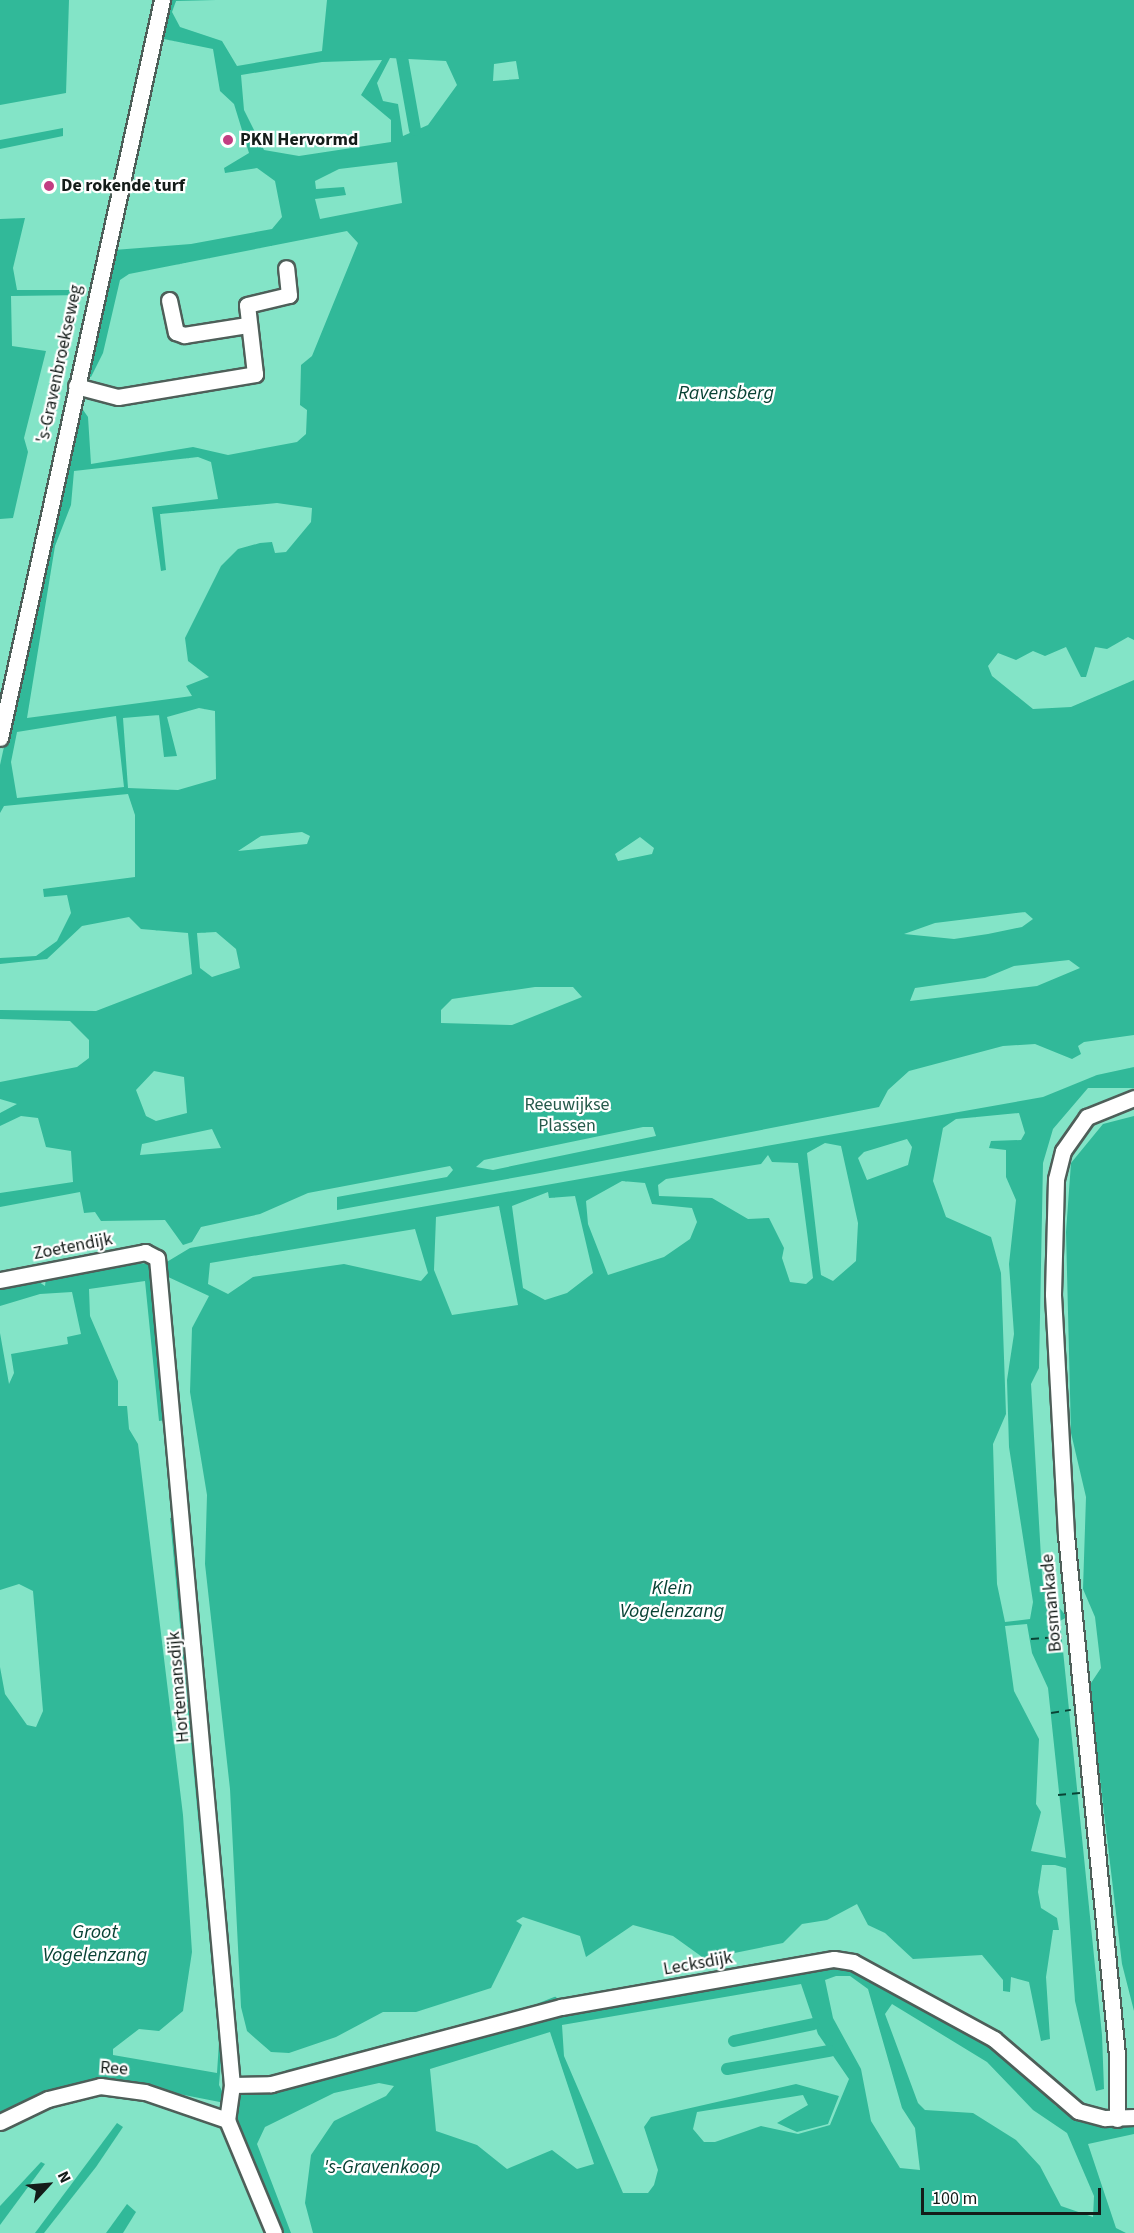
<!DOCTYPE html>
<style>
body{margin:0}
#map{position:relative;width:1134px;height:2233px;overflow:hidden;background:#d4e8e1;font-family:"Source Sans 3",sans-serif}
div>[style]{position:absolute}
.green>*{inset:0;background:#83e4c7;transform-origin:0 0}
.water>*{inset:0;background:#31b999}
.stream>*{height:4px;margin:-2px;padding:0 2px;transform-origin:2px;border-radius:2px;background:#31b999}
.canal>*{height:12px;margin:-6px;padding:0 6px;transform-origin:6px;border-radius:6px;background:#31b999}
.ferry>*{height:1.5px;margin-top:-0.75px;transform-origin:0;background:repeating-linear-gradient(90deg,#094335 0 8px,transparent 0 14px)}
.roads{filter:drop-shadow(2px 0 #4e5f59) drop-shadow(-2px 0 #4e5f59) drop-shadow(0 2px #4e5f59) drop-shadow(0 -2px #4e5f59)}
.minor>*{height:15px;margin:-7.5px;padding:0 7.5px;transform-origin:7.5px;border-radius:7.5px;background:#fff}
.dots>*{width:16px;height:16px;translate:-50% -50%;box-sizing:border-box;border:3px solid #fff;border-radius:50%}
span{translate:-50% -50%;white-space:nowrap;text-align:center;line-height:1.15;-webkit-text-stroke:4.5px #fff;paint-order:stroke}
.poi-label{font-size:18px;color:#141c19;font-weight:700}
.left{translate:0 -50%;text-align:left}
.street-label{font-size:18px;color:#141c19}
.park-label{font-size:18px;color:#255a4b}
.water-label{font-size:20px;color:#094335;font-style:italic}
.north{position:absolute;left:18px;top:2155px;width:60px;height:60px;-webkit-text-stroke:4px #fff;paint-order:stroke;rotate:64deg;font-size:16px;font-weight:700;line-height:24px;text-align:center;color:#141c19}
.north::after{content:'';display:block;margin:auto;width:21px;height:27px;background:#141c19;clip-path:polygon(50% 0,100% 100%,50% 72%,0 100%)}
.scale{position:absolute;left:921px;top:2188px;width:180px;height:27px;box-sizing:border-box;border:3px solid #141c19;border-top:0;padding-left:8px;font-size:18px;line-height:21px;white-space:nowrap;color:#141c19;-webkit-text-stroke:4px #fff;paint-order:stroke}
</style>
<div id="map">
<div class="green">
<i style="left:0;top:0;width:1134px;height:2233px"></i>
</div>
<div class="water">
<i style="clip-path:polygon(0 0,69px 0,66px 93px,0 105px)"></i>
<i style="clip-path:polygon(evenodd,168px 0,216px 0,176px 1px,172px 12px,180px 27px,222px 41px,237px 66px,322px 51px,327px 0,1134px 0,1134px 640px,1128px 637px,1107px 649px,1095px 647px,1086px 677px,1081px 677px,1066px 647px,1045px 656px,1033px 651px,1016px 660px,998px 653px,988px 666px,992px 676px,1033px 709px,1071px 707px,1134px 680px,1134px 1035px,1084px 1042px,1078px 1046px,1081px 1054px,1072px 1059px,1035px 1044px,1003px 1046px,909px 1071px,888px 1090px,879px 1107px,540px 1173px,337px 1210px,337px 1197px,447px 1177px,453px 1170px,450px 1166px,308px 1193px,260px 1214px,201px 1227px,192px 1242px,183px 1245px,165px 1220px,101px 1221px,95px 1212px,84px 1213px,80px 1192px,0 1207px,0 1193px,73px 1182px,71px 1151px,46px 1147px,38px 1118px,21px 1116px,0 1126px,0 1113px,17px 1104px,0 1099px,0 1082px,77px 1067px,89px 1058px,89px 1040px,70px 1021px,0 1019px,0 1010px,96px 1011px,192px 974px,188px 933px,141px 929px,129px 917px,82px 926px,47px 959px,0 964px,0 958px,36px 956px,57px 941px,71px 913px,67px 895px,44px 897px,43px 889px,135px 877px,135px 815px,128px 794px,4px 806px,0 813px,0 765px,77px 413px,81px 407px,88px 417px,91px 464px,193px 447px,228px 455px,297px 442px,306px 434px,307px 410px,300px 405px,301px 365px,312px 356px,358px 243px,347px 231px,129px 274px,120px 280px,103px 353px,91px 377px,84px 375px,114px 250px,191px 244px,272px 229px,282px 217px,275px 181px,257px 168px,225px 173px,224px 168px,249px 153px,234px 104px,220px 91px,213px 49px,164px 39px,168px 0,390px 58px,446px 61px,457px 85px,428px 125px,403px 136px,398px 104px,383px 101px,377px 83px,390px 58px,168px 0,382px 60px,361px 95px,391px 120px,391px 142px,299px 156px,264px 150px,244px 110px,241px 75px,322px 62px,382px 60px,168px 0,516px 61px,519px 79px,493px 81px,494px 64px,516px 61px,168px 0,397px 162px,402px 203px,320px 219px,315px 199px,346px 195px,344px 187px,316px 189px,315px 181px,339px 169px,397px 162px,168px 0,198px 457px,211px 462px,218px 499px,152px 507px,161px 571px,166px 570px,160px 514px,277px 503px,312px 508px,311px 522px,286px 552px,275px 553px,272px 542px,260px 543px,238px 549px,221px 566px,185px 638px,188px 661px,209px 677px,186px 686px,192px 696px,27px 718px,55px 546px,71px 505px,74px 471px,198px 457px,168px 0,199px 708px,215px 711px,216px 779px,178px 790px,128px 788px,123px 718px,159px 715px,164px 757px,177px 756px,167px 717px,199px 708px,168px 0,116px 716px,124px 787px,17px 798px,11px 762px,17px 732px,116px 716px,168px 0,302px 832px,310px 836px,307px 844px,238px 851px,261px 836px,302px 832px,168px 0,640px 837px,654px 848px,652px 854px,618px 861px,615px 854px,640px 837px,168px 0,1025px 912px,1033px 919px,1022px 927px,988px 934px,954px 939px,904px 934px,935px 923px,1025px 912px,168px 0,216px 932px,236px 949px,240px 968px,212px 977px,200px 968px,197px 933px,216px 932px,168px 0,1069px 960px,1080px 968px,1037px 986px,910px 1001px,915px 988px,985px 978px,1014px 966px,1069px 960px,168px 0,535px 987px,573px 987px,582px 997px,512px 1025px,441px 1023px,441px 1010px,452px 999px,535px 987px,168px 0,154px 1071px,184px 1077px,187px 1113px,156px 1121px,146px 1116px,136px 1090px,154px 1071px,168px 0,643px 1127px,653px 1127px,656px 1136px,493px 1170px,476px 1167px,484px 1160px,643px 1127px,168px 0,212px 1129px,221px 1148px,140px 1155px,142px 1144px,212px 1129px)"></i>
<i style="clip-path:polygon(63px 128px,63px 136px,0 149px,0 140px)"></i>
<i style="clip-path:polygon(25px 218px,13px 268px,17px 290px,86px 290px,85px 295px,11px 296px,12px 346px,46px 351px,24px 438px,28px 452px,13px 518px,0 519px,0 219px)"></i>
<i style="clip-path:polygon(evenodd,1134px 1067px,1134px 1088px,1088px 1088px,1053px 1129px,1043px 1163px,1039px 1368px,1031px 1384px,1042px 1575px,1044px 1589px,1067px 1617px,1060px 1621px,1102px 2035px,1104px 2089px,1096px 2091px,1075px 2001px,1066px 1868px,1055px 1865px,1042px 1865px,1038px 1892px,1041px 1908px,1057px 1918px,1059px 1930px,1053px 1930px,1046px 1977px,1050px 2039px,1041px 2041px,1029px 1982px,1011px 1977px,1010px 1992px,1003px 1991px,1003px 1980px,982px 1955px,913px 1959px,885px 1933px,868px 1925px,857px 1904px,827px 1920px,802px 1924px,783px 1943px,705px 1959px,673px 1936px,633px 1925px,586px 1957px,580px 1936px,523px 1917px,516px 1921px,522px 1925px,491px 1988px,416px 2012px,383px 2012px,336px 2037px,289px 2053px,271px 2052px,247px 2031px,241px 2007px,230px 1789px,205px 1564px,207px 1495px,190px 1392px,192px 1328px,209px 1296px,166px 1276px,151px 1285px,165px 1420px,159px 1421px,145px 1281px,89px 1289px,90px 1316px,118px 1381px,118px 1406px,127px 1406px,129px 1429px,138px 1444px,183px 1815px,192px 1952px,183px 2011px,159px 2031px,139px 2029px,113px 2049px,113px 2055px,217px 2073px,219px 2042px,170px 1518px,176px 1518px,222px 2048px,219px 2085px,225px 2097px,272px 2090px,572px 2010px,836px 1966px,852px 1968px,998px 2049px,1056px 2106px,1099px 2124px,1134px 2122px,1134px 2134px,1088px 2144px,1116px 2228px,1126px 2233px,313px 2233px,305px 2203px,311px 2155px,334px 2121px,386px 2096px,394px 2086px,379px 2083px,334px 2093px,265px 2127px,257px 2144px,291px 2233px,279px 2233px,241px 2141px,235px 2105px,123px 2083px,0 2115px,0 1667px,5px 1694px,27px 1725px,36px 1727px,43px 1711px,33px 1591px,19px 1584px,0 1590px,0 1333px,9px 1384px,14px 1373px,11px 1354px,68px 1344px,67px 1337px,81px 1334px,72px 1292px,40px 1294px,0 1306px,0 1287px,36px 1280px,45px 1286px,46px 1278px,119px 1264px,165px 1263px,190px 1248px,1043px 1097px,1097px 1075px,1134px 1067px,1019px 1113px,1025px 1133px,1021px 1140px,991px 1141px,989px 1148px,1006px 1150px,1006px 1177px,1016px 1200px,1009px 1264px,1014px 1334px,1007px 1380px,1009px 1447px,1033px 1602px,1030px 1619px,1005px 1622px,997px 1584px,993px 1444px,1006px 1414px,1001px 1273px,991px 1237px,946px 1217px,933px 1181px,943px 1128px,956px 1119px,1019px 1113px,1134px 1067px,907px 1139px,912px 1147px,908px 1165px,867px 1180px,858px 1158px,864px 1152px,907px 1139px,1134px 1067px,825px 1143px,841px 1146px,858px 1223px,856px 1261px,833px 1281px,821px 1275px,807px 1153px,825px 1143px,1134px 1067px,768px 1155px,772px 1162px,798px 1163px,813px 1278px,806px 1284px,790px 1282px,782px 1258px,784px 1248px,769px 1218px,748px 1219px,712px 1198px,659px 1196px,658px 1185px,666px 1179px,761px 1164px,768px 1155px,1134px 1067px,622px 1181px,645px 1183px,652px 1204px,692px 1208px,697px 1222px,690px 1239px,664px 1257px,608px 1275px,588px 1224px,586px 1201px,622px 1181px,1134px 1067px,548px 1192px,549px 1198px,575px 1196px,593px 1273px,567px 1293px,545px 1300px,523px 1288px,512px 1206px,548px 1192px,1134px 1067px,499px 1206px,518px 1305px,452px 1315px,434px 1270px,436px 1217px,499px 1206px,1134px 1067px,415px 1229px,428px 1273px,421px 1281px,344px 1264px,253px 1277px,228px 1294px,208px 1284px,210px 1263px,415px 1229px,1134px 1067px,1027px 1624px,1032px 1653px,1048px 1688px,1066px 1858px,1031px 1851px,1041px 1812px,1036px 1804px,1039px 1739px,1014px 1691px,1005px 1626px,1027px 1624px,1134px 1067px,836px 1976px,850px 1976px,868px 1989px,902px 2108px,915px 2128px,920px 2170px,900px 2168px,871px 2121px,861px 2069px,833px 2018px,825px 1980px,836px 1976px,1134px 1067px,801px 1984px,818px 2034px,849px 2079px,830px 2125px,798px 2134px,761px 2126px,715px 2142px,704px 2142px,693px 2129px,697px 2112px,803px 2095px,808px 2105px,777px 2123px,797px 2132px,828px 2124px,839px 2096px,796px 2084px,651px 2117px,644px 2127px,658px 2170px,654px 2185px,648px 2193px,623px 2193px,564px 2056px,562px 2025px,801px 1984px,1134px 1067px,892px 2004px,987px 2062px,1033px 2110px,1067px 2133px,1094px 2196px,1093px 2217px,1061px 2206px,1040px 2166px,1016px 2140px,973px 2113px,925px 2110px,918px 2103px,885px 2014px,892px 2004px,1134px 1067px,550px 2032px,594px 2164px,577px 2169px,552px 2150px,507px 2169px,477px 2145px,436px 2131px,430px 2069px,550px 2032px)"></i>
<i style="clip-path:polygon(1134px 1116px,1134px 2011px,1122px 1964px,1089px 1686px,1101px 1668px,1095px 1617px,1083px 1589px,1086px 1497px,1071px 1433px,1066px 1232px,1071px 1163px,1103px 1124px)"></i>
<i style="clip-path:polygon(117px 2123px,123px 2127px,96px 2167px,44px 2233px,35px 2233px)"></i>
<i style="clip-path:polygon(41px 2162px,45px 2164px,0 2225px,0 2206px)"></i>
<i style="clip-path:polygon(127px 2204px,136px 2212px,123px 2233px,106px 2233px)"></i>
</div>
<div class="stream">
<i style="left:0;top:703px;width:14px;rotate:-78deg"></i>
<i style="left:539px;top:2005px;width:17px;rotate:-21deg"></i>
<i style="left:287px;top:2072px;width:181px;rotate:-14.7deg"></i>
</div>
<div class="canal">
<i style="left:402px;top:57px;width:74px;rotate:79.9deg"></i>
<i style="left:734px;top:2041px;width:81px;rotate:-12.1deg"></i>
<i style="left:727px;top:2069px;width:104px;rotate:-10deg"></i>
</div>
<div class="ferry">
<i style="left:1031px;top:1639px;width:31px;rotate:-4deg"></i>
<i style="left:1051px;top:1713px;width:20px;rotate:-9deg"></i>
<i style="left:1058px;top:1795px;width:22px;rotate:-5deg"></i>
</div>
<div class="roads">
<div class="minor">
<i style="left:169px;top:300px;width:33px;rotate:78deg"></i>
<i style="left:176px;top:332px;width:9px;rotate:21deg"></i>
<i style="left:184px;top:335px;width:64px;rotate:-9deg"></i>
<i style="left:76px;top:386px;width:43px;rotate:14.7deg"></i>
<i style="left:118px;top:397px;width:139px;rotate:-9.5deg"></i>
<i style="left:255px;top:374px;width:69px;rotate:-96.6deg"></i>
<i style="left:247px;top:305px;width:43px;rotate:-13.4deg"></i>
<i style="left:289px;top:295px;width:27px;rotate:-96deg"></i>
<i style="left:0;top:738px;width:756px;rotate:-77.62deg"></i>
<i style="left:0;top:1280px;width:148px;rotate:-10.9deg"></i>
<i style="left:145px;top:1252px;width:13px;rotate:27deg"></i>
<i style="left:157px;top:1258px;width:830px;rotate:84.82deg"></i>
<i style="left:232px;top:2085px;width:35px;rotate:98deg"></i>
<i style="left:227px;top:2120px;width:122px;rotate:67.4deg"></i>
<i style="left:232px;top:2085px;width:39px;rotate:-1deg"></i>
<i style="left:271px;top:2084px;width:300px;rotate:-14.9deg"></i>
<i style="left:561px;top:2007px;width:277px;rotate:-10deg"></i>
<i style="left:834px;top:1959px;width:19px;rotate:9deg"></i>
<i style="left:853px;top:1962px;width:161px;rotate:28.6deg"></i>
<i style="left:994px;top:2039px;width:111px;rotate:40.6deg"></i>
<i style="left:1078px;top:2111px;width:28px;rotate:15deg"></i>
<i style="left:1105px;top:2118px;width:29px;rotate:-2deg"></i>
<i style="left:1117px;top:2119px;width:64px;rotate:-90deg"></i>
<i style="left:1117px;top:2055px;width:522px;rotate:-95.6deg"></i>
<i style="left:1066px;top:1535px;width:241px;rotate:-93.1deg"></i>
<i style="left:1053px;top:1294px;width:115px;rotate:-88.5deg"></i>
<i style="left:1056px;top:1179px;width:29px;rotate:-76deg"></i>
<i style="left:1063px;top:1151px;width:42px;rotate:-54.8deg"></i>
<i style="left:1087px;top:1117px;width:51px;rotate:-22deg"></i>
<i style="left:0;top:2122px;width:53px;rotate:-25.6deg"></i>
<i style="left:48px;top:2099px;width:54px;rotate:-14deg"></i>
<i style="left:100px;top:2086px;width:45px;rotate:7.6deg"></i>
<i style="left:145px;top:2092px;width:87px;rotate:18.9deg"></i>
</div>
</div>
<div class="dots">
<i style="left:228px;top:140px;background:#c23e82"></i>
<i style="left:49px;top:186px;background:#c23e82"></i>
</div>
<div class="poi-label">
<span class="left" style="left:240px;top:140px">PKN Hervormd</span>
<span class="left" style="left:61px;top:186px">De rokende turf</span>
</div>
<div class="street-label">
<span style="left:60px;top:364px;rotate:-78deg">'s-Gravenbroekseweg</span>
<span style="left:73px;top:1247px;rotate:-11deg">Zoetendijk</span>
<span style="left:1052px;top:1603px;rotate:-95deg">Bosmankade</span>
<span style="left:179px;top:1687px;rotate:-95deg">Hortemansdijk</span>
<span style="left:698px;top:1964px;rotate:-10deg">Lecksdijk</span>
<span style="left:114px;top:2069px;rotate:4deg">Ree</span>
</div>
<div class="park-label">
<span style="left:567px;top:1116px">Reeuwijkse<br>Plassen</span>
</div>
<div class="water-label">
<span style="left:726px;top:393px">Ravensberg</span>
<span style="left:672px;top:1600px">Klein<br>Vogelenzang</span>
<span style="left:95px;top:1944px">Groot<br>Vogelenzang</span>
<span style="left:382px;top:2167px">'s-Gravenkoop</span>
</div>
<div class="north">N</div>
<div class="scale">100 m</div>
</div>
